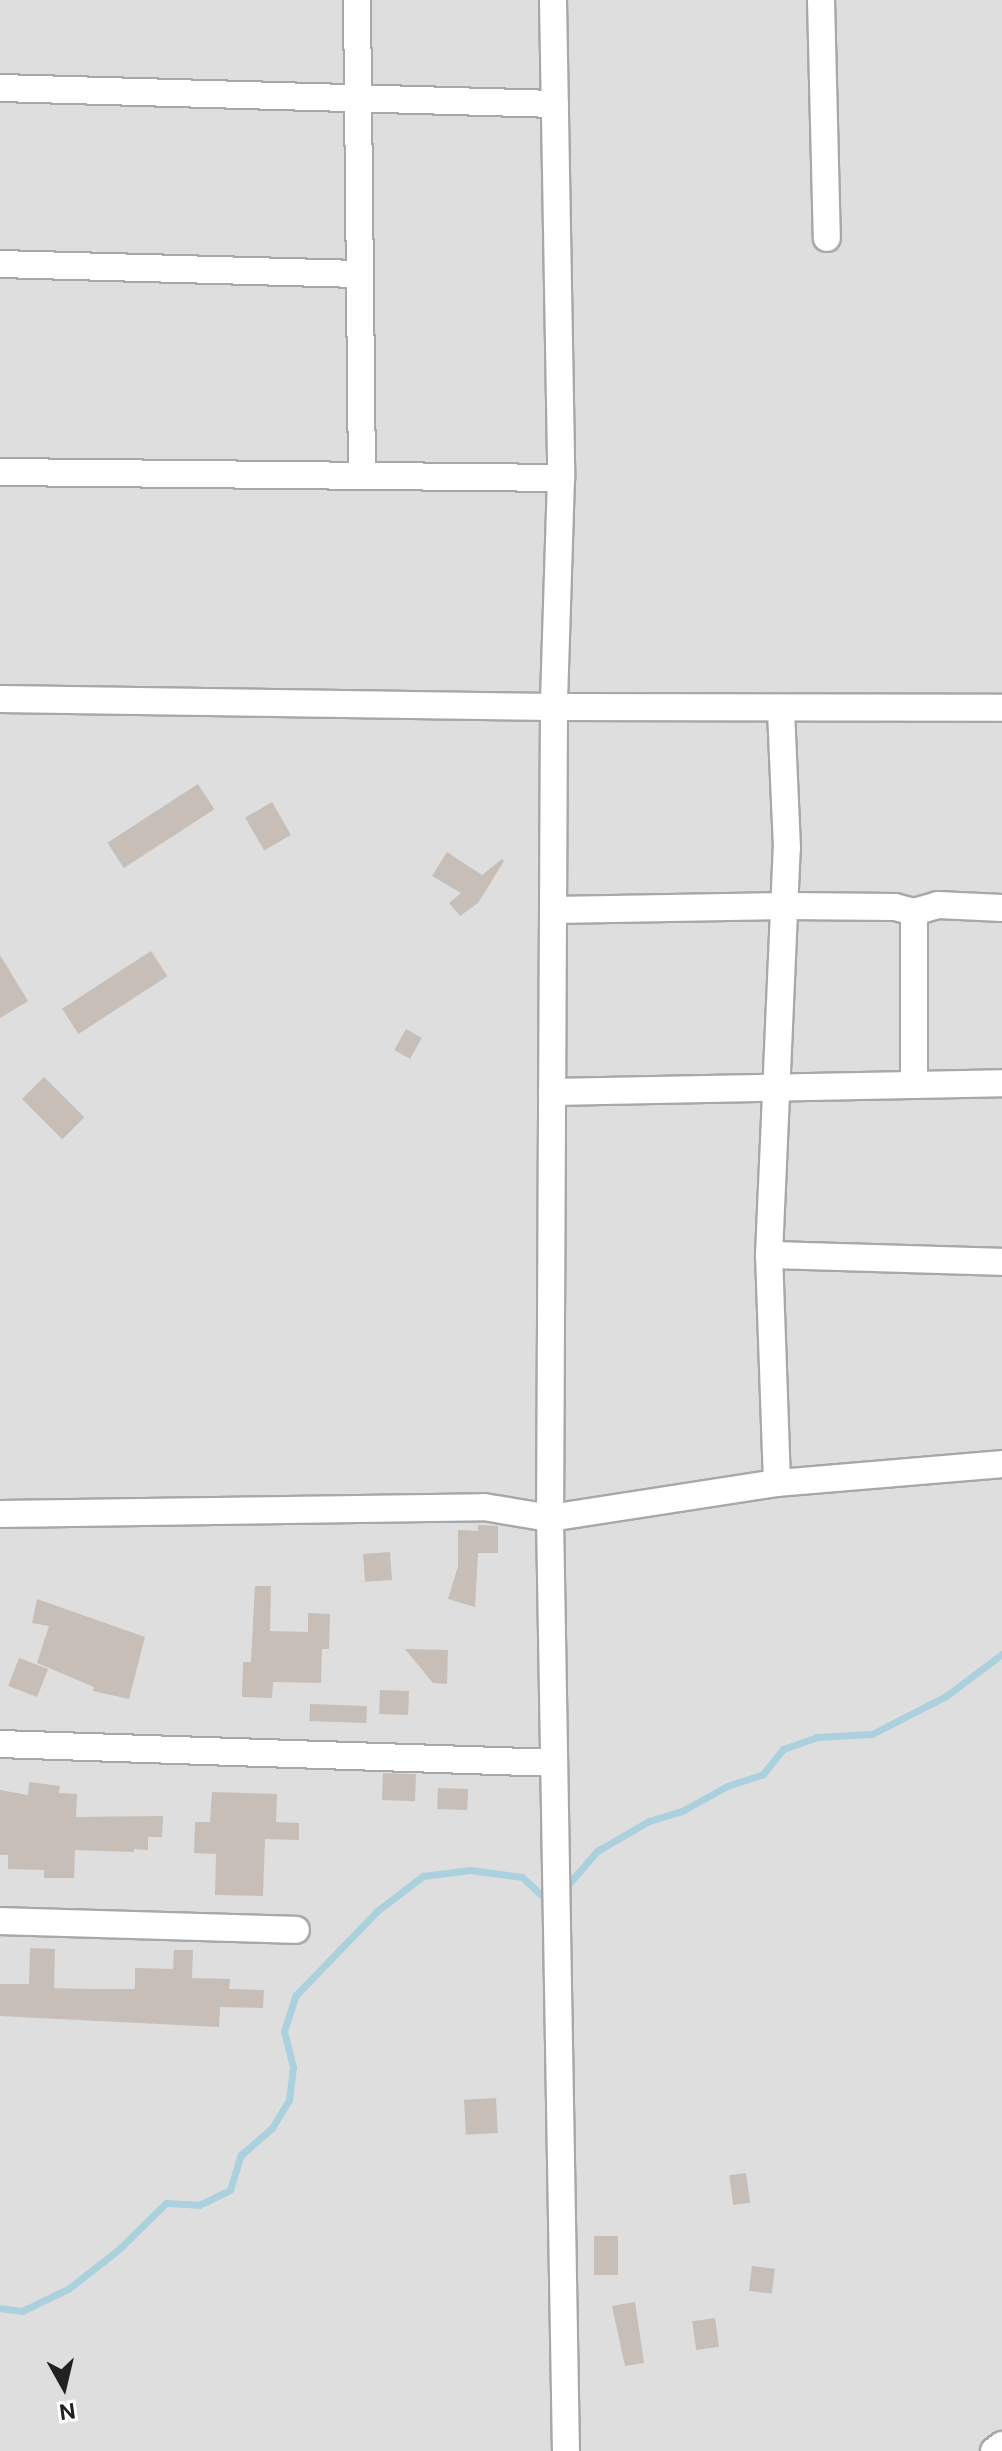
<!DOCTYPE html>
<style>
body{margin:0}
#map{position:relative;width:1002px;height:2451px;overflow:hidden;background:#f1eee8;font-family:"DM Sans",sans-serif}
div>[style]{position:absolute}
.residential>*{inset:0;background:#dfdede;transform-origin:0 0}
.stream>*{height:7px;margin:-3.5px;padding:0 3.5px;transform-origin:3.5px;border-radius:3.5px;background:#aad1dd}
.building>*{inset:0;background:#c6beb7;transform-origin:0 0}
.roads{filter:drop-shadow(2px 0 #a8a8a8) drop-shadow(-2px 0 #a8a8a8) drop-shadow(0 2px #a8a8a8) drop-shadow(0 -2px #a8a8a8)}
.minor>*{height:26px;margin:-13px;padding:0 13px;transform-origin:13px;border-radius:13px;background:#fff}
span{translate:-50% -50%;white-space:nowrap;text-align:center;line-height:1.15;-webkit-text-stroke:6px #fff;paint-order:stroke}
.north{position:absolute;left:24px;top:2347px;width:80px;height:80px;-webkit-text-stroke:6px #fff;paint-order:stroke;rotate:172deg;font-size:22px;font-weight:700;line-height:32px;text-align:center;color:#212121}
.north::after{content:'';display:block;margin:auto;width:28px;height:36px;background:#212121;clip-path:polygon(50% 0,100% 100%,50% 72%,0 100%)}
</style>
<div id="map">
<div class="residential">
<i style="left:0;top:0;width:1002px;height:2451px"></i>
</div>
<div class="stream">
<i style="left:566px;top:1887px;width:48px;rotate:-49.3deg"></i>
<i style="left:597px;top:1851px;width:60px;rotate:-30deg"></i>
<i style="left:649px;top:1821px;width:34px;rotate:-17deg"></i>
<i style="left:682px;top:1811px;width:51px;rotate:-29.1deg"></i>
<i style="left:727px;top:1786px;width:38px;rotate:-18deg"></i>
<i style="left:763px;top:1774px;width:32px;rotate:-51deg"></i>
<i style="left:783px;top:1749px;width:36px;rotate:-19deg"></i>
<i style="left:817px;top:1737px;width:55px;rotate:-3.1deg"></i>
<i style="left:872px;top:1734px;width:83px;rotate:-27.2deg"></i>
<i style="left:946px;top:1696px;width:70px;rotate:-36.9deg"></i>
<i style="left:0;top:2308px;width:22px;rotate:8deg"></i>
<i style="left:22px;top:2311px;width:51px;rotate:-25.6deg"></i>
<i style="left:68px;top:2289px;width:63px;rotate:-38deg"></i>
<i style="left:118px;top:2250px;width:67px;rotate:-44.4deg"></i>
<i style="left:166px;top:2203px;width:33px;rotate:3deg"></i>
<i style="left:199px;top:2205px;width:34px;rotate:-26deg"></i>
<i style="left:230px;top:2190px;width:37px;rotate:-73deg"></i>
<i style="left:241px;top:2155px;width:41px;rotate:-41.1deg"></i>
<i style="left:272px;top:2128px;width:33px;rotate:-59deg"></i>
<i style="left:289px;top:2100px;width:33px;rotate:-83deg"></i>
<i style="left:293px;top:2067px;width:37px;rotate:-104deg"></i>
<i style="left:284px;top:2031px;width:38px;rotate:-72deg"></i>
<i style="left:296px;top:1995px;width:117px;rotate:-46deg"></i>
<i style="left:377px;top:1911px;width:58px;rotate:-37.3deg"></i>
<i style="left:423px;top:1876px;width:47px;rotate:-7.3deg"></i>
<i style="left:470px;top:1870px;width:52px;rotate:7.7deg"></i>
<i style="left:522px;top:1877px;width:26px;rotate:43deg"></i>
</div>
<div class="building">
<i style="left:198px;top:784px;width:30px;height:108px;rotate:57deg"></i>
<i style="left:272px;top:802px;width:38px;height:31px;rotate:60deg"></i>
<i style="clip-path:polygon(447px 852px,482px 875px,502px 859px,504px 861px,478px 903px,460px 916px,449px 903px,461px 893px,432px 876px)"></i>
<i style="left:151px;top:951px;width:30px;height:106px;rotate:57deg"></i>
<i style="clip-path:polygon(0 955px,28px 1001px,0 1018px)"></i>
<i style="left:406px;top:1029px;width:18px;height:24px;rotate:29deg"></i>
<i style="left:44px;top:1077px;width:57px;height:31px;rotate:45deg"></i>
<i style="clip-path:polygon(478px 1525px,498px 1526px,498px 1553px,478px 1553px,475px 1607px,448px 1599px,458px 1566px,458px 1530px,478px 1531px)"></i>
<i style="left:390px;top:1552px;width:28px;height:27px;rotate:86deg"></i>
<i style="clip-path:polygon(255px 1586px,271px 1586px,270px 1631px,308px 1632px,308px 1613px,330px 1614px,329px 1649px,322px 1649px,321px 1683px,273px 1682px,272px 1698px,242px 1697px,243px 1662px,251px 1662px)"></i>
<i style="clip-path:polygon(37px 1599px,145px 1637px,129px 1699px,93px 1691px,94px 1687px,37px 1663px,49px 1626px,32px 1623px)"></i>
<i style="clip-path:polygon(405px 1649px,448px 1650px,447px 1684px,433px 1683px)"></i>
<i style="left:19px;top:1658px;width:31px;height:30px;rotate:21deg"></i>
<i style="left:380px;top:1690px;width:29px;height:24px;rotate:2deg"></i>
<i style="left:310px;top:1704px;width:57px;height:17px;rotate:2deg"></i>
<i style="left:383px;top:1773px;width:33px;height:27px;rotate:2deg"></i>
<i style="clip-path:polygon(29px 1782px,60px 1786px,59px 1793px,77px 1794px,76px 1817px,163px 1816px,162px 1837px,148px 1837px,148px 1850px,134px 1849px,134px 1852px,75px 1850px,74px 1878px,44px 1878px,44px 1870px,8px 1869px,8px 1855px,0 1855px,0 1790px,28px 1795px)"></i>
<i style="left:438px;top:1788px;width:30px;height:21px;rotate:2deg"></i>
<i style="clip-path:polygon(212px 1792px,277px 1794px,276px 1822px,299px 1823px,299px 1840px,265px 1839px,263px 1896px,215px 1895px,216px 1854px,194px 1853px,195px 1822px,210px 1822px)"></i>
<i style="clip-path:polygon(30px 1948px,55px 1949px,54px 1988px,88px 1989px,135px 1989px,135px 1968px,173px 1969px,174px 1950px,193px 1950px,192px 1978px,230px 1979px,229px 1989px,264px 1990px,263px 2008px,220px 2007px,219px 2027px,0 2016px,0 1984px,29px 1984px)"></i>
<i style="left:496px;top:2098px;width:35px;height:32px;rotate:87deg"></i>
<i style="left:746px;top:2173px;width:30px;height:17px;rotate:82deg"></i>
<i style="left:594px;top:2236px;width:24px;height:39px"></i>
<i style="left:752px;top:2266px;width:23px;height:25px;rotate:7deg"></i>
<i style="clip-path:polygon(635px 2302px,644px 2363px,625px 2366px,612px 2306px)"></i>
<i style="left:715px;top:2318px;width:29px;height:23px;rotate:82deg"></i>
</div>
<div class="roads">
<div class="minor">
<i style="left:357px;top:0;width:476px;rotate:89.4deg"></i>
<i style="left:553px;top:0;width:478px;rotate:89deg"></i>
<i style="left:561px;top:478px;width:229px;rotate:91.8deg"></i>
<i style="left:554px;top:707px;width:811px;rotate:90.28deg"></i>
<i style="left:550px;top:1518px;width:933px;rotate:89.02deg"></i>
<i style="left:821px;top:0;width:238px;rotate:88.6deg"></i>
<i style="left:0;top:88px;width:555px;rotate:1.65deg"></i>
<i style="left:0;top:264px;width:360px;rotate:1.6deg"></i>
<i style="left:0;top:472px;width:561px;rotate:0.61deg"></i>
<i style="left:0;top:699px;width:554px;rotate:0.83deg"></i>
<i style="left:554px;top:707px;width:448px;rotate:0.1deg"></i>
<i style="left:553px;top:910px;width:233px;rotate:-1deg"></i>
<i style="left:786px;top:906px;width:109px;rotate:0.5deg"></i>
<i style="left:895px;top:907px;width:20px;rotate:15deg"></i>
<i style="left:914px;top:912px;width:25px;rotate:-16deg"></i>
<i style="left:938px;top:905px;width:64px;rotate:2.7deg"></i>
<i style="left:914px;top:912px;width:173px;rotate:90deg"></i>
<i style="left:552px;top:1092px;width:450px;rotate:-1.1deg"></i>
<i style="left:769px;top:1255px;width:233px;rotate:1.7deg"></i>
<i style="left:777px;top:1483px;width:228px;rotate:-92deg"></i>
<i style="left:769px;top:1255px;width:407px;rotate:-87.5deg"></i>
<i style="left:787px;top:848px;width:140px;rotate:-92.5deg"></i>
<i style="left:0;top:1514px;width:484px;rotate:-0.8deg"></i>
<i style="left:484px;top:1507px;width:67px;rotate:9.5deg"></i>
<i style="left:550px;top:1518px;width:230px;rotate:-8.8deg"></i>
<i style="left:777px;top:1483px;width:226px;rotate:-4.8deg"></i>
<i style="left:0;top:1744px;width:554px;rotate:1.96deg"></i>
<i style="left:0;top:1921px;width:296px;rotate:1.7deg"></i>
<i style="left:994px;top:2451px;width:10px;rotate:-37deg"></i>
</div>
</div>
<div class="north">N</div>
</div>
